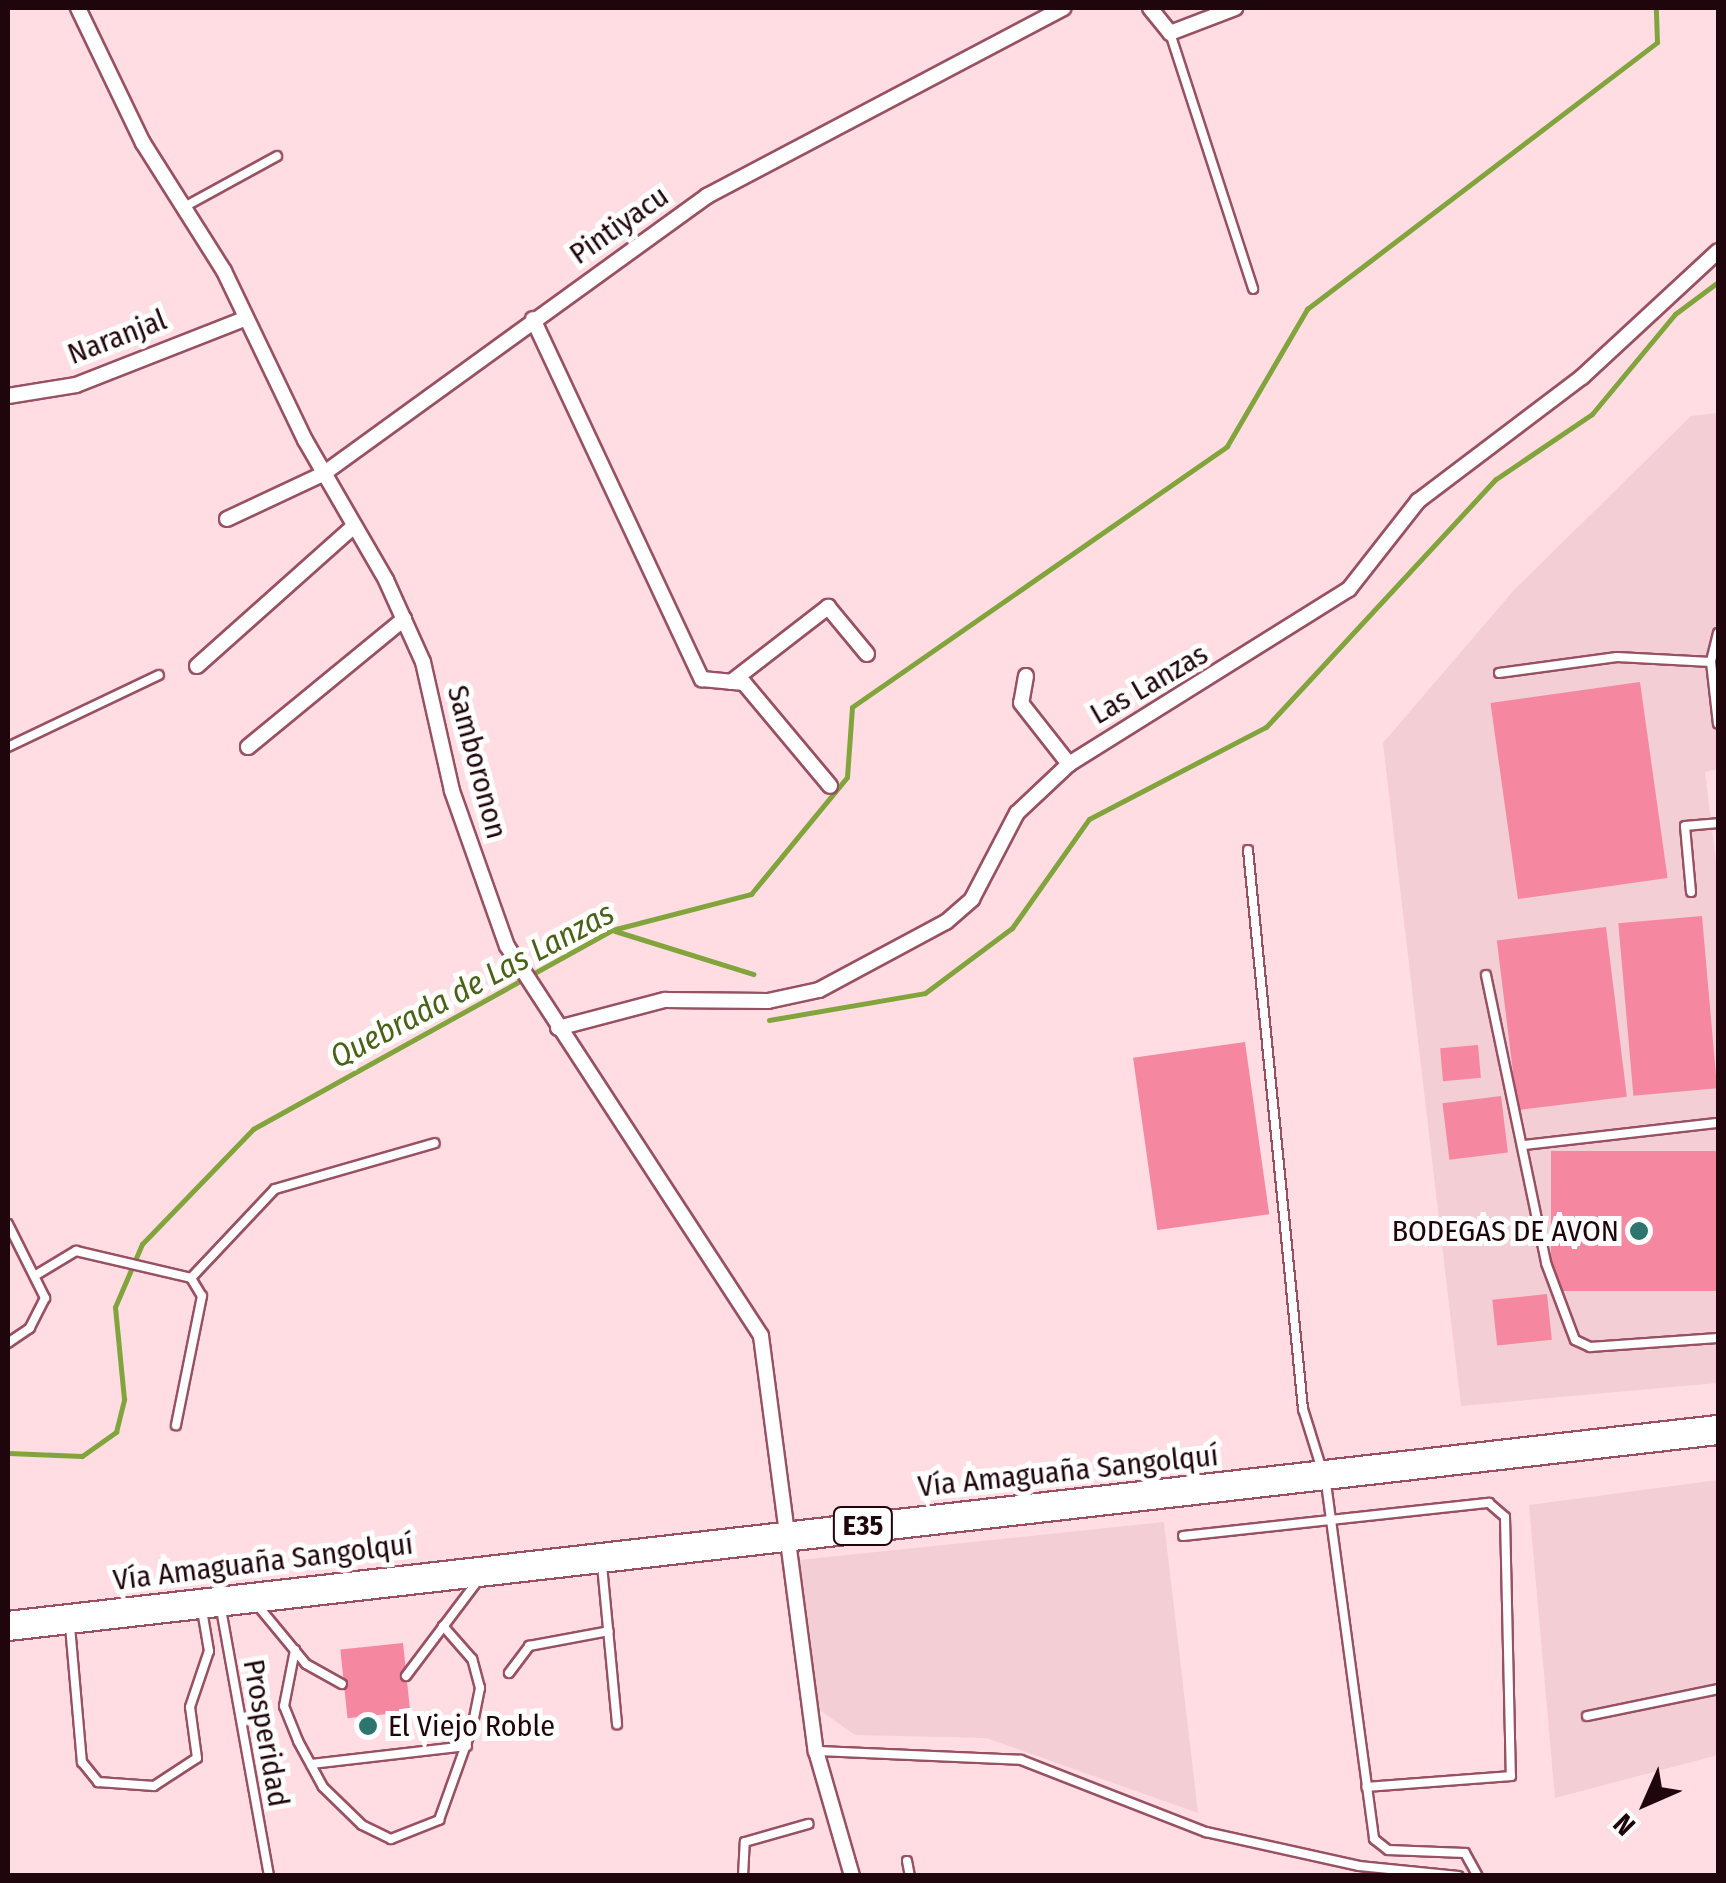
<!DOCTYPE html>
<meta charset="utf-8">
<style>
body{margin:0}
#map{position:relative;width:1726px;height:1883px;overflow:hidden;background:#ffdde3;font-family:"Fira Sans Condensed",sans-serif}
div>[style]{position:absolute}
.built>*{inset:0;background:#f4ced5}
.stream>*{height:5px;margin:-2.5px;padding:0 2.5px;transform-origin:2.5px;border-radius:2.5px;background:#82a43c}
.building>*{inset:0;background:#f587a1;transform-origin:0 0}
.roads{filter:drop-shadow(2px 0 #985162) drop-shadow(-2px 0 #985162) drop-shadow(0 2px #985162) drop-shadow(0 -2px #985162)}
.lane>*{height:8px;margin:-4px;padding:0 4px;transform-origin:4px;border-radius:4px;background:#fff}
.street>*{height:14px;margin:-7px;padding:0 7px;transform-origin:7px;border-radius:7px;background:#fff}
.highway>*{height:28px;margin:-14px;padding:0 14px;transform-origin:14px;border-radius:14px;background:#fff}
.dots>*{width:28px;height:28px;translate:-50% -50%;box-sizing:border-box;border:5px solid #fff;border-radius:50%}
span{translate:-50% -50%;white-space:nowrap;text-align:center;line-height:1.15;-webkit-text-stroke:10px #fff;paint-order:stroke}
.shield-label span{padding:2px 8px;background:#fff;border:2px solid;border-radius:8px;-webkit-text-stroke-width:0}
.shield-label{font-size:28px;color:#1f050c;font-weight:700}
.street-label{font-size:30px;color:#1f050c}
.poi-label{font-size:30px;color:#1f050c}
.right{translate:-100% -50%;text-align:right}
.left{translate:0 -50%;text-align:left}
.water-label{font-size:32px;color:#4a6119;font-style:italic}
.frame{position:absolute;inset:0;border:10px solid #1f050c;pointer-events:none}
.north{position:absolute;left:1596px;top:1753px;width:100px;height:100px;-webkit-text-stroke:8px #fff;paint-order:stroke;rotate:225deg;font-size:28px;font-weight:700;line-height:40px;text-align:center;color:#1f050c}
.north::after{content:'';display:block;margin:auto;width:35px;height:45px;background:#1f050c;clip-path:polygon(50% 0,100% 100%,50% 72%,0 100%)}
</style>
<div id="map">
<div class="built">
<i style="clip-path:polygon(1718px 413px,1718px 769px,1705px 772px,1718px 878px,1718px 1383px,1461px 1406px,1383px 743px,1514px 590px,1691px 416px)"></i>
<i style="clip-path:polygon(1718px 1480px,1718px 1755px,1555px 1798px,1529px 1505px)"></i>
<i style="clip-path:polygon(1164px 1522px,1198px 1813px,986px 1738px,855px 1735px,818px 1709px,799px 1560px)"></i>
</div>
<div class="stream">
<i style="left:615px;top:931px;width:145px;rotate:17.3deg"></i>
<i style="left:769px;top:1020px;width:158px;rotate:-9.8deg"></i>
<i style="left:925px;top:993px;width:109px;rotate:-36.8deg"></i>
<i style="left:1012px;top:928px;width:133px;rotate:-54.8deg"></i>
<i style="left:1089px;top:819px;width:199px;rotate:-27.5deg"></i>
<i style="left:1266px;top:727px;width:338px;rotate:-47.2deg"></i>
<i style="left:1496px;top:479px;width:116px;rotate:-34.1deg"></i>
<i style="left:1592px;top:414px;width:130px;rotate:-50.3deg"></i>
<i style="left:1675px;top:314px;width:54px;rotate:-36.7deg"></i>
<i style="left:8px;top:1453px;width:74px;rotate:2.3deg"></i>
<i style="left:82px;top:1456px;width:42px;rotate:-35.2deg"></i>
<i style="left:116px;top:1432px;width:34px;rotate:-76deg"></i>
<i style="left:124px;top:1399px;width:92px;rotate:-95.6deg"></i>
<i style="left:115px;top:1307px;width:69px;rotate:-66.8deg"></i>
<i style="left:142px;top:1244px;width:160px;rotate:-46deg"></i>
<i style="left:253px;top:1129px;width:410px;rotate:-29deg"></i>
<i style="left:612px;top:930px;width:144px;rotate:-14.5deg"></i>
<i style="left:751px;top:894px;width:151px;rotate:-50.6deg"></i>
<i style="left:847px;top:777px;width:70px;rotate:-85.9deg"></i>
<i style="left:852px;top:707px;width:457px;rotate:-34.8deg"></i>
<i style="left:1227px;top:446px;width:159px;rotate:-59.7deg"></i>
<i style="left:1307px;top:309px;width:440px;rotate:-37.3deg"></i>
<i style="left:1657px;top:42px;width:34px;rotate:-92deg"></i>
</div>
<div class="building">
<i style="left:1640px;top:682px;width:198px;height:151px;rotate:82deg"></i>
<i style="left:1702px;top:916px;width:173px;height:84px;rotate:85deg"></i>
<i style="left:1606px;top:927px;width:171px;height:110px;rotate:83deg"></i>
<i style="left:1245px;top:1042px;width:174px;height:113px;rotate:82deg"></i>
<i style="left:1478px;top:1045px;width:33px;height:38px;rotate:85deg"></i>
<i style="left:1501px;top:1096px;width:57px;height:59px;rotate:83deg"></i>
<i style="left:1718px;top:1151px;width:140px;height:167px;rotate:90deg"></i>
<i style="left:1547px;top:1294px;width:46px;height:55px;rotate:84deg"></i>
<i style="left:403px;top:1643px;width:69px;height:63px;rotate:84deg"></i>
</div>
<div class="roads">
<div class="lane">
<i style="left:1170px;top:33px;width:269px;rotate:72deg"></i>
<i style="left:184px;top:207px;width:106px;rotate:-28.7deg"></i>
<i style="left:1718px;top:633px;width:30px;rotate:104deg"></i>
<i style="left:1711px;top:662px;width:62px;rotate:83.6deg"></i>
<i style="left:1499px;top:673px;width:119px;rotate:-7.7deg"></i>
<i style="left:1617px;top:657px;width:94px;rotate:3deg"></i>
<i style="left:8px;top:747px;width:167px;rotate:-25.5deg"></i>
<i style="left:1248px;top:850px;width:562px;rotate:84.38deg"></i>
<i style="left:1303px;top:1409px;width:64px;rotate:72.7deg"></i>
<i style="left:1691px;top:892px;width:66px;rotate:-95.2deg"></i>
<i style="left:1685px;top:826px;width:33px;rotate:-5deg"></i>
<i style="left:1486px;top:975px;width:294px;rotate:78.2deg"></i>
<i style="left:1546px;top:1263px;width:82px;rotate:69.4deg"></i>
<i style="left:1575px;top:1340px;width:17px;rotate:25deg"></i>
<i style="left:1590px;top:1347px;width:128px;rotate:-4deg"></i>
<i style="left:1524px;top:1145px;width:194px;rotate:-6.5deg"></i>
<i style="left:8px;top:1224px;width:83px;rotate:63.4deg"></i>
<i style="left:45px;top:1298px;width:34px;rotate:117deg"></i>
<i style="left:30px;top:1328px;width:27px;rotate:146deg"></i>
<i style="left:36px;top:1275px;width:47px;rotate:-31deg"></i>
<i style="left:76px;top:1251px;width:118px;rotate:13.2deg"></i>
<i style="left:191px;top:1278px;width:21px;rotate:59deg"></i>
<i style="left:202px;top:1296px;width:132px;rotate:101.4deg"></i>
<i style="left:191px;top:1278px;width:122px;rotate:-46.7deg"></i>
<i style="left:275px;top:1189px;width:166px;rotate:-16deg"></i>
<i style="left:1326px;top:1483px;width:359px;rotate:82.3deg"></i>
<i style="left:1374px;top:1839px;width:18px;rotate:38deg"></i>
<i style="left:1388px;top:1850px;width:77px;rotate:2.2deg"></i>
<i style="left:1465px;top:1853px;width:26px;rotate:61deg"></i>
<i style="left:1183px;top:1536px;width:308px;rotate:-6.2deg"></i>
<i style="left:1489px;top:1503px;width:21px;rotate:41deg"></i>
<i style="left:1505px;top:1517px;width:259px;rotate:88.7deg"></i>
<i style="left:1511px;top:1776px;width:145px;rotate:175.7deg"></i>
<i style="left:602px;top:1565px;width:160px;rotate:84.6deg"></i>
<i style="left:258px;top:1606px;width:75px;rotate:50.4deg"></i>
<i style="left:306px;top:1664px;width:41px;rotate:29.1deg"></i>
<i style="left:221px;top:1609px;width:271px;rotate:79.8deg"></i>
<i style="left:70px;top:1626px;width:137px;rotate:85deg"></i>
<i style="left:82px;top:1762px;width:26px;rotate:51deg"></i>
<i style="left:98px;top:1782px;width:56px;rotate:4.1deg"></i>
<i style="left:154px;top:1786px;width:51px;rotate:-33.1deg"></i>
<i style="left:197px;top:1758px;width:51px;rotate:-97.8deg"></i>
<i style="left:190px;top:1707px;width:59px;rotate:-71.3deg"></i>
<i style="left:209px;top:1651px;width:42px;rotate:-99.7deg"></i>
<i style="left:295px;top:1650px;width:57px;rotate:101.1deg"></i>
<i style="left:284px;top:1706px;width:38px;rotate:68deg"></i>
<i style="left:298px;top:1741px;width:52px;rotate:61.5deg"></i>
<i style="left:323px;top:1787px;width:54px;rotate:44.3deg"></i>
<i style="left:362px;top:1825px;width:32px;rotate:26deg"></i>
<i style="left:391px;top:1839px;width:52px;rotate:-21.6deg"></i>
<i style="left:439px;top:1820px;width:98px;rotate:-70.3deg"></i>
<i style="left:472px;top:1728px;width:41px;rotate:-78.7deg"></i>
<i style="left:480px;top:1688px;width:30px;rotate:-105deg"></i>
<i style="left:472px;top:1659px;width:44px;rotate:-131.3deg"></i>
<i style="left:509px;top:1673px;width:34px;rotate:-53deg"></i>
<i style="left:529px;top:1646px;width:81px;rotate:-10.6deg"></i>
<i style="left:406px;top:1676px;width:121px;rotate:-53deg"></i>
<i style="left:1587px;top:1716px;width:134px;rotate:-11.6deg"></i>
<i style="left:817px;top:1751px;width:204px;rotate:2.5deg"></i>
<i style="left:1021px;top:1760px;width:199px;rotate:21.3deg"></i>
<i style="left:1206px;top:1832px;width:157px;rotate:12.5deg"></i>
<i style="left:1359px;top:1866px;width:100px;rotate:5.7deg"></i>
<i style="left:311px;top:1764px;width:157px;rotate:-6.6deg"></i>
<i style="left:907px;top:1861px;width:15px;rotate:79deg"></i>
<i style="left:743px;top:1876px;width:34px;rotate:-87deg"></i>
<i style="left:745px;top:1842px;width:66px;rotate:-15.9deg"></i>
</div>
<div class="street">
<i style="left:78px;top:8px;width:150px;rotate:64.3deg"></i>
<i style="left:143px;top:143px;width:151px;rotate:57.7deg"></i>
<i style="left:224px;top:271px;width:187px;rotate:64.4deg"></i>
<i style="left:305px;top:440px;width:162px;rotate:59.9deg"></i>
<i style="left:386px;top:580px;width:90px;rotate:65.7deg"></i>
<i style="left:423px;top:662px;width:132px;rotate:77.3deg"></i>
<i style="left:452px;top:791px;width:164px;rotate:70.5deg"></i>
<i style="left:507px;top:946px;width:465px;rotate:56.9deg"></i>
<i style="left:761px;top:1336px;width:419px;rotate:82.5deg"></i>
<i style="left:816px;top:1751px;width:130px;rotate:73.9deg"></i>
<i style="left:1150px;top:8px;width:32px;rotate:51deg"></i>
<i style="left:1170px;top:33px;width:70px;rotate:-21deg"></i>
<i style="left:533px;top:319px;width:398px;rotate:64.9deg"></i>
<i style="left:702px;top:679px;width:42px;rotate:5.4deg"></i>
<i style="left:744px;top:683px;width:134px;rotate:50.1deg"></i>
<i style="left:8px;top:396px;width:69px;rotate:-9.2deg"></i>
<i style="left:76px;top:385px;width:180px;rotate:-21.4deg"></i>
<i style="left:227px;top:519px;width:106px;rotate:-25.1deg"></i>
<i style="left:323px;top:474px;width:474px;rotate:-35.9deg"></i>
<i style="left:707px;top:196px;width:403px;rotate:-27.8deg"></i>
<i style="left:197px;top:666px;width:210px;rotate:-41.7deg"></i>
<i style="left:1026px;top:676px;width:27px;rotate:100deg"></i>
<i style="left:1021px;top:703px;width:78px;rotate:51.8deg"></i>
<i style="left:731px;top:682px;width:123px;rotate:-37.7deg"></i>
<i style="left:828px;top:607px;width:61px;rotate:50.3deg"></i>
<i style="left:248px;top:747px;width:202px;rotate:-39.4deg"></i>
<i style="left:558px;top:1028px;width:111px;rotate:-14.7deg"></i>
<i style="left:665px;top:1000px;width:103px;rotate:0.6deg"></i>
<i style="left:768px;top:1001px;width:52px;rotate:-12.2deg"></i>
<i style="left:819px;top:990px;width:144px;rotate:-28.2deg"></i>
<i style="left:946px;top:922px;width:35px;rotate:-41deg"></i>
<i style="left:972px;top:899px;width:97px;rotate:-62.4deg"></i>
<i style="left:1017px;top:813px;width:71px;rotate:-43.3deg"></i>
<i style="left:1069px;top:764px;width:330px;rotate:-32deg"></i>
<i style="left:1349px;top:589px;width:112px;rotate:-51.9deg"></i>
<i style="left:1418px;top:501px;width:206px;rotate:-37.1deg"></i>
<i style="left:1582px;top:377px;width:185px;rotate:-42.8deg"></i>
</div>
<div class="highway">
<i style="left:8px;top:1626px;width:1721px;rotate:-6.54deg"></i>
</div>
</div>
<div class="dots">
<i style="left:1639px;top:1231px;background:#2d756d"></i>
<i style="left:368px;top:1726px;background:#2d756d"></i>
</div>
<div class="shield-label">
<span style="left:863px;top:1526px">E35</span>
</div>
<div class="street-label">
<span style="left:619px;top:225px;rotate:-35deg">Pintiyacu</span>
<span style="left:117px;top:337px;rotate:-21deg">Naranjal</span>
<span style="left:1149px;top:684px;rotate:-30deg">Las Lanzas</span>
<span style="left:477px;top:762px;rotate:75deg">Samboronon</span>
<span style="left:1068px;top:1471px;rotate:-6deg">Vía Amaguaña Sangolquí</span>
<span style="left:263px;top:1562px;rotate:-7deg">Vía Amaguaña Sangolquí</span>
<span style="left:266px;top:1733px;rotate:80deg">Prosperidad</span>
</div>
<div class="poi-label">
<span class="right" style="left:1619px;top:1231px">BODEGAS DE AVON</span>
<span class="left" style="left:388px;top:1726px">El Viejo Roble</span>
</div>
<div class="water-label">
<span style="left:472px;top:985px;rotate:-28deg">Quebrada de Las Lanzas</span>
</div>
<div class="frame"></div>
<div class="north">N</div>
</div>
